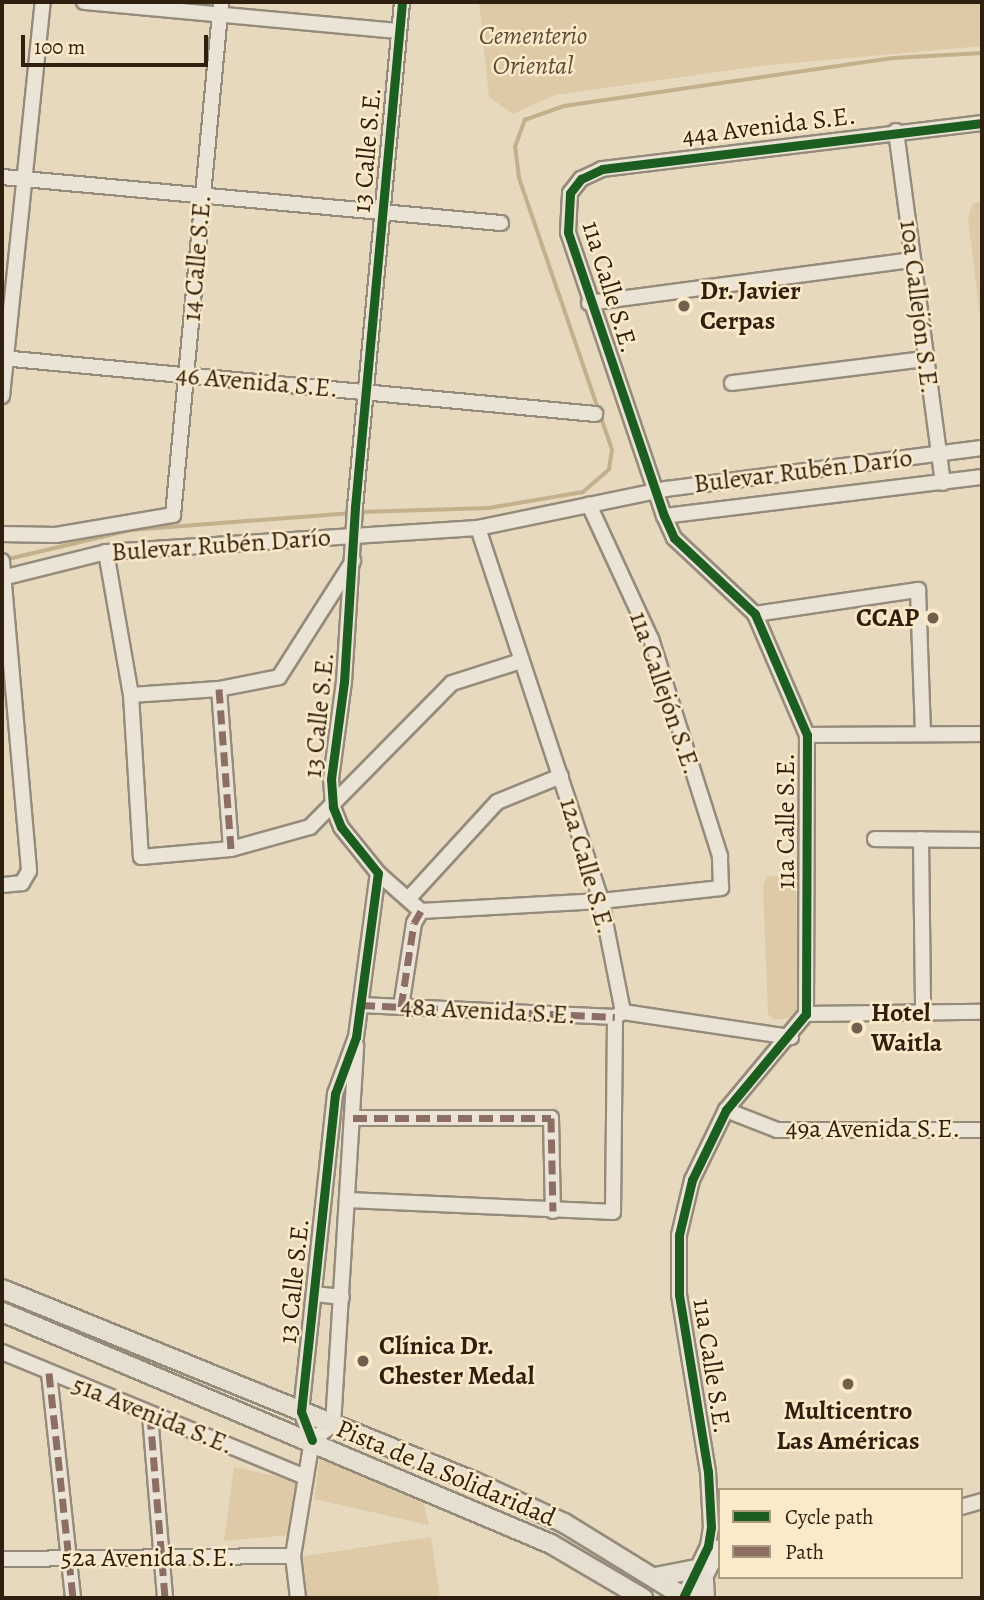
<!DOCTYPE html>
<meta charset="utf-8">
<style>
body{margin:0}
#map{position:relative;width:984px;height:1600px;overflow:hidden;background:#e7d9be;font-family:Alegreya,serif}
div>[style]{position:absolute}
.green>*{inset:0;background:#decaa6}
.stream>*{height:3.5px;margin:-1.75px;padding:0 1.75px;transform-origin:1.75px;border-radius:1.75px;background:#c3b08c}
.roads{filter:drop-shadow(2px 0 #958b7b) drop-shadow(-2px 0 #958b7b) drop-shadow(0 2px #958b7b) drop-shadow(0 -2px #958b7b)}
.minor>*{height:14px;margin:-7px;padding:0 7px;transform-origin:7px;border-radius:7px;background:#eae3d6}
.major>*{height:18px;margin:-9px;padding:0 9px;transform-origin:9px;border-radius:9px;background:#e6dece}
.quiet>*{height:7px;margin-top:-3.5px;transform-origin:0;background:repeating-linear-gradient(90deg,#8d6e63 0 14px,transparent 0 21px)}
.cycleway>*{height:9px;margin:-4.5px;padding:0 4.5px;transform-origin:4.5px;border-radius:4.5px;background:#1b5e20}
.dots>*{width:19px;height:19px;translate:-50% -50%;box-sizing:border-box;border:4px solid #faeaca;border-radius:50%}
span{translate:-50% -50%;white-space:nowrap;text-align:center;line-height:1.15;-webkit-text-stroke:5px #faeaca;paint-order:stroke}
.park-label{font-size:26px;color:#604f36;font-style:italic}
.street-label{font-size:26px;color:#2e1f0f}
.poi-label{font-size:26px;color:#2e1f0f;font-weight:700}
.left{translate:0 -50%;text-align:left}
.right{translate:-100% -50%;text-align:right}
.frame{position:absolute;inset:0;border:4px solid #2e1f0f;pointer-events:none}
.legend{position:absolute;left:718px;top:1488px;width:245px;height:91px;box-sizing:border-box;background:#faeaca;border:2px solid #a8997f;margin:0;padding:9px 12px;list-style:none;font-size:21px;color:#2e1f0f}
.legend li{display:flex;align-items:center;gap:14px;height:35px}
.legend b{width:35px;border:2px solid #a8997f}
.scale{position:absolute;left:21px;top:35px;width:187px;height:32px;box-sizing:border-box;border:4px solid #2e1f0f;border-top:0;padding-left:9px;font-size:21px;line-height:24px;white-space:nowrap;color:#2e1f0f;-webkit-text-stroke:5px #faeaca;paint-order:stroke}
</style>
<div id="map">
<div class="green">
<i style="clip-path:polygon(479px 2px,982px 2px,982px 46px,760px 66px,555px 95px,513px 114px,489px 97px)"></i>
<i style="clip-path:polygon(982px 201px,982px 332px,968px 218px,972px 204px)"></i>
<i style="clip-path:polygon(767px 876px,796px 876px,798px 1017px,774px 1020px,768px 1014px,763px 886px)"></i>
<i style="clip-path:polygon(320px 1457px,423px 1502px,429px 1525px,314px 1499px)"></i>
<i style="clip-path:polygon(234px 1467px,298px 1481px,290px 1535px,224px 1541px)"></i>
<i style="clip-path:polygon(431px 1537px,440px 1598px,305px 1598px,299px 1557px)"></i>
</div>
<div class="stream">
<i style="left:598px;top:409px;width:244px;rotate:-108.9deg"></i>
<i style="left:519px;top:178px;width:31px;rotate:-97deg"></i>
<i style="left:515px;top:147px;width:29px;rotate:-70deg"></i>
<i style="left:525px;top:120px;width:41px;rotate:-19.7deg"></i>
<i style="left:564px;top:106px;width:333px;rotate:-8.3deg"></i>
<i style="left:894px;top:58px;width:88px;rotate:-3.3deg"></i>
<i style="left:360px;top:512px;width:129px;rotate:-1.8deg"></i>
<i style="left:489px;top:508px;width:95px;rotate:-9.7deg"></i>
<i style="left:583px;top:492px;width:35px;rotate:-41deg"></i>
<i style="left:609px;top:469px;width:19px;rotate:-81deg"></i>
<i style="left:612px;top:450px;width:36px;rotate:-109deg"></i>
<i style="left:4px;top:560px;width:130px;rotate:-13.3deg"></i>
<i style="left:131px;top:530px;width:222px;rotate:-4.4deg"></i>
</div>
<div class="roads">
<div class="minor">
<i style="left:84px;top:2px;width:316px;rotate:5.3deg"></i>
<i style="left:896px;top:131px;width:355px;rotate:82.4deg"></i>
<i style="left:2px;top:177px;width:501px;rotate:5.27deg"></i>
<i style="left:589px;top:303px;width:327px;rotate:-7.6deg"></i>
<i style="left:2px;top:358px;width:596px;rotate:5.39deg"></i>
<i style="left:732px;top:383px;width:195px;rotate:-7.1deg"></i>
<i style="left:2px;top:396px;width:396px;rotate:-84.1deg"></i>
<i style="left:664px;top:516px;width:320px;rotate:-7deg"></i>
<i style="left:478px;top:528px;width:393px;rotate:71.7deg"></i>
<i style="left:601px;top:901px;width:113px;rotate:78.8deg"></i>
<i style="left:2px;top:534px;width:54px;rotate:1.1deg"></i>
<i style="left:56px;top:535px;width:119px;rotate:-9.7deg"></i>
<i style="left:173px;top:515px;width:515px;rotate:-84.65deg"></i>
<i style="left:106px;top:552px;width:145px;rotate:80.1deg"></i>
<i style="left:131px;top:695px;width:162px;rotate:86.5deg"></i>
<i style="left:141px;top:857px;width:90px;rotate:-5.1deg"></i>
<i style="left:231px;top:849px;width:82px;rotate:-15.6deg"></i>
<i style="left:310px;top:827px;width:202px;rotate:-45.4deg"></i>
<i style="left:452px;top:683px;width:72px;rotate:-17.7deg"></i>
<i style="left:2px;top:561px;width:311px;rotate:85deg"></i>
<i style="left:29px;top:871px;width:14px;rotate:120deg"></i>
<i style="left:22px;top:883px;width:20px;rotate:174deg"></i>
<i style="left:2px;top:578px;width:107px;rotate:-14deg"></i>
<i style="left:106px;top:552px;width:373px;rotate:-3.7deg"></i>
<i style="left:478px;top:528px;width:192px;rotate:-11.7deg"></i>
<i style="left:666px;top:489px;width:319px;rotate:-7.4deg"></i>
<i style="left:755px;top:614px;width:165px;rotate:-8.4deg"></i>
<i style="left:918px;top:590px;width:142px;rotate:88deg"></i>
<i style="left:219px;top:689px;width:160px;rotate:85.7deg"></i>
<i style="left:131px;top:695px;width:88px;rotate:-3.9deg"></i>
<i style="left:219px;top:689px;width:61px;rotate:-11.3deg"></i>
<i style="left:279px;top:677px;width:138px;rotate:-57.5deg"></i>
<i style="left:807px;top:735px;width:175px;rotate:-0.3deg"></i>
<i style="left:875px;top:839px;width:107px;rotate:0.5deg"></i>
<i style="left:921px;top:839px;width:175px;rotate:89.3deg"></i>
<i style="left:378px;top:873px;width:57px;rotate:41.5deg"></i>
<i style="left:421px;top:911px;width:180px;rotate:-3.2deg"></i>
<i style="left:601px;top:901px;width:121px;rotate:-6.2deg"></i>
<i style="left:721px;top:888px;width:32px;rotate:-92deg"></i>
<i style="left:720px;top:856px;width:228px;rotate:-107.6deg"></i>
<i style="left:651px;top:639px;width:148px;rotate:-114.8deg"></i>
<i style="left:409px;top:898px;width:130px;rotate:-47.5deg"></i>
<i style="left:497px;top:802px;width:69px;rotate:-22.1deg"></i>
<i style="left:361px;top:1005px;width:254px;rotate:2.7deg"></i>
<i style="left:401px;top:1007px;width:85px;rotate:-81.2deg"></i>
<i style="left:414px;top:923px;width:14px;rotate:-60deg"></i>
<i style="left:623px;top:1012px;width:170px;rotate:8.5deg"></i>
<i style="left:806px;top:1014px;width:176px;rotate:-0.7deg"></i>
<i style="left:726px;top:1110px;width:55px;rotate:21.4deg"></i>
<i style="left:777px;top:1130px;width:205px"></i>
<i style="left:353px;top:1118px;width:198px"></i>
<i style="left:551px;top:1118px;width:93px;rotate:88.8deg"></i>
<i style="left:349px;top:1200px;width:264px;rotate:2.6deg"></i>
<i style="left:613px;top:1212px;width:195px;rotate:-89.4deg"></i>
<i style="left:615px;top:1017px;width:9px;rotate:-32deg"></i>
<i style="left:314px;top:1294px;width:28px;rotate:6deg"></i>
<i style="left:2px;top:1352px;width:328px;rotate:22.4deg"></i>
<i style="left:49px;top:1373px;width:226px;rotate:83.9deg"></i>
<i style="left:150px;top:1415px;width:184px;rotate:85.3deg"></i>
<i style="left:312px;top:1440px;width:30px;rotate:-111deg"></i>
<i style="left:301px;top:1412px;width:320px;rotate:-83.9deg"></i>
<i style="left:335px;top:1094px;width:61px;rotate:-69.8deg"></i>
<i style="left:356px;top:1037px;width:165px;rotate:-82.4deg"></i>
<i style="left:378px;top:873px;width:59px;rotate:-128.8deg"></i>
<i style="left:341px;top:827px;width:22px;rotate:-112deg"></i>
<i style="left:333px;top:807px;width:28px;rotate:-94deg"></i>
<i style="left:331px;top:779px;width:98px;rotate:-82.4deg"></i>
<i style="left:344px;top:682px;width:175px;rotate:-86.4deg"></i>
<i style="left:355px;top:507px;width:507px;rotate:-84.68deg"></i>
<i style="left:312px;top:1440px;width:26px;rotate:-36deg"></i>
<i style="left:333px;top:1425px;width:380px;rotate:-86.5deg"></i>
<i style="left:961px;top:1507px;width:22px;rotate:-16deg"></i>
<i style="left:2px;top:1559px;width:291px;rotate:-0.6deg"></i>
<i style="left:298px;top:1598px;width:42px;rotate:-96.8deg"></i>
<i style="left:293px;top:1556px;width:118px;rotate:-80.7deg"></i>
<i style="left:683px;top:1598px;width:58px;rotate:-64.3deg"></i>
<i style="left:708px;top:1546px;width:19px;rotate:-81deg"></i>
<i style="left:711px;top:1527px;width:55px;rotate:-93.1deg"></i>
<i style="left:708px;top:1472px;width:180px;rotate:-99.3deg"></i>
<i style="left:679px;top:1294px;width:59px;rotate:-90deg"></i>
<i style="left:679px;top:1235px;width:57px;rotate:-76.7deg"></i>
<i style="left:692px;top:1180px;width:78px;rotate:-64.1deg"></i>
<i style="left:726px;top:1110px;width:125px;rotate:-50.2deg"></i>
<i style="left:806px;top:1014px;width:279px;rotate:-89.8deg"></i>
<i style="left:807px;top:735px;width:132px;rotate:-113.3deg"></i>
<i style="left:755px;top:614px;width:111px;rotate:-136.8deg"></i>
<i style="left:674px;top:538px;width:24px;rotate:-114deg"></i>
<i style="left:664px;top:516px;width:300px;rotate:-108.7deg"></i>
<i style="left:568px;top:232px;width:39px;rotate:-87deg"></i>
<i style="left:570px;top:193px;width:18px;rotate:-52deg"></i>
<i style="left:581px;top:179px;width:23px;rotate:-25deg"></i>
<i style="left:602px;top:169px;width:383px;rotate:-6.9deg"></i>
<i style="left:695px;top:1598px;width:57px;rotate:-63.9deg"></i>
</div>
<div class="major">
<i style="left:2px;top:1289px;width:509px;rotate:22.18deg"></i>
<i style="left:473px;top:1481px;width:100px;rotate:24.8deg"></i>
<i style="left:564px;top:1523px;width:143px;rotate:31.6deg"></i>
<i style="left:2px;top:1312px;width:596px;rotate:22.91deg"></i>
<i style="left:551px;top:1544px;width:107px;rotate:30.4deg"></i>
<i style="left:655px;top:1577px;width:43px;rotate:-10.8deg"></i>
<i style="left:704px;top:1580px;width:18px;rotate:87deg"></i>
</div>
</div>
<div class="quiet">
<i style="left:219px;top:689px;width:160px;rotate:85.7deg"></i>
<i style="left:361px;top:1005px;width:254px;rotate:2.7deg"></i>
<i style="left:401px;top:1007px;width:85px;rotate:-81.2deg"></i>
<i style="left:414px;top:923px;width:14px;rotate:-60deg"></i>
<i style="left:353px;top:1118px;width:198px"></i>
<i style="left:551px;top:1118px;width:93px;rotate:88.8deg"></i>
<i style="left:49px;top:1373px;width:226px;rotate:83.9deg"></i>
<i style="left:150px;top:1415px;width:184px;rotate:85.3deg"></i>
</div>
<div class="cycleway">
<i style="left:312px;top:1440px;width:30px;rotate:-111deg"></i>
<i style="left:301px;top:1412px;width:320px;rotate:-83.9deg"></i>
<i style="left:335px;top:1094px;width:61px;rotate:-69.8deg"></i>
<i style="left:356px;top:1037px;width:165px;rotate:-82.4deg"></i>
<i style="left:378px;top:873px;width:59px;rotate:-128.8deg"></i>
<i style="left:341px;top:827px;width:22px;rotate:-112deg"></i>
<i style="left:333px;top:807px;width:28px;rotate:-94deg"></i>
<i style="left:331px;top:779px;width:98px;rotate:-82.4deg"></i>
<i style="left:344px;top:682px;width:175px;rotate:-86.4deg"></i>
<i style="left:355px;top:507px;width:507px;rotate:-84.68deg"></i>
<i style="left:683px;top:1598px;width:58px;rotate:-64.3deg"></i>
<i style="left:708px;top:1546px;width:19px;rotate:-81deg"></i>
<i style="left:711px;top:1527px;width:55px;rotate:-93.1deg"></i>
<i style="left:708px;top:1472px;width:180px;rotate:-99.3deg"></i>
<i style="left:679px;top:1294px;width:59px;rotate:-90deg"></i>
<i style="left:679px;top:1235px;width:57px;rotate:-76.7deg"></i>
<i style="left:692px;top:1180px;width:78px;rotate:-64.1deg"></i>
<i style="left:726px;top:1110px;width:125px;rotate:-50.2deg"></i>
<i style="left:806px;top:1014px;width:279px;rotate:-89.8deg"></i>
<i style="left:807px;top:735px;width:132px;rotate:-113.3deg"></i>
<i style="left:755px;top:614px;width:111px;rotate:-136.8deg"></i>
<i style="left:674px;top:538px;width:24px;rotate:-114deg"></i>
<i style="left:664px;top:516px;width:300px;rotate:-108.7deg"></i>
<i style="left:568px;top:232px;width:39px;rotate:-87deg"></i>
<i style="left:570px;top:193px;width:18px;rotate:-52deg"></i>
<i style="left:581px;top:179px;width:23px;rotate:-25deg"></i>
<i style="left:602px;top:169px;width:383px;rotate:-6.9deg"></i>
</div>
<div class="dots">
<i style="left:684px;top:306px;background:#6f604c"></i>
<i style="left:933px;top:618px;background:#6f604c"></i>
<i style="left:857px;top:1028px;background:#6f604c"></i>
<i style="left:363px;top:1361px;background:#6f604c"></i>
<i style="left:848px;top:1384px;background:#6f604c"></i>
</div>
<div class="park-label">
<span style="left:533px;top:51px">Cementerio<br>Oriental</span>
</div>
<div class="street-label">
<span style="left:769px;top:126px;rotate:-7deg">44a Avenida S.E.</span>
<span style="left:367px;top:150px;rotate:-85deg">13 Calle S.E.</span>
<span style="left:197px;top:258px;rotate:-85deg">14 Calle S.E.</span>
<span style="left:610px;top:287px;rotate:73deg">11a Calle S.E.</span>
<span style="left:919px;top:307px;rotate:83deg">10a Callejón S.E.</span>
<span style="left:257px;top:382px;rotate:5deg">46 Avenida S.E.</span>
<span style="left:803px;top:471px;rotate:-7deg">Bulevar Rubén Darío</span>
<span style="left:221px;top:545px;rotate:-4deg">Bulevar Rubén Darío</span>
<span style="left:665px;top:693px;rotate:71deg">11a Callejón S.E.</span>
<span style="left:319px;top:715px;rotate:-84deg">13 Calle S.E.</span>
<span style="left:786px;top:821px;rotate:-90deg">11a Calle S.E.</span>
<span style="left:587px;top:866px;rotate:74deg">12a Calle S.E.</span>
<span style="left:488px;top:1011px;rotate:3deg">48a Avenida S.E.</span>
<span style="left:873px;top:1129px">49a Avenida S.E.</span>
<span style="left:294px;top:1281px;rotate:-84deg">13 Calle S.E.</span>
<span style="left:712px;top:1366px;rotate:81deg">11a Calle S.E.</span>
<span style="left:153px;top:1415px;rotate:22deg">51a Avenida S.E.</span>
<span style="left:446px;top:1473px;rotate:23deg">Pista de la Solidaridad</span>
<span style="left:148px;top:1558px">52a Avenida S.E.</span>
</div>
<div class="poi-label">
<span class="left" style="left:700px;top:306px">Dr. Javier<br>Cerpas</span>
<span class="right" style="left:919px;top:618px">CCAP</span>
<span class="left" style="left:871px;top:1028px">Hotel<br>Waitla</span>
<span class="left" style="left:379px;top:1361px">Clínica Dr.<br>Chester Medal</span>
<span style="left:848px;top:1426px">Multicentro<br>Las Américas</span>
</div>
<div class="frame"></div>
<ul class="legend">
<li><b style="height:9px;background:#1b5e20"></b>Cycle path</li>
<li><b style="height:9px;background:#8d6e63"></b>Path</li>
</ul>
<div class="scale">100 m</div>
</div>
